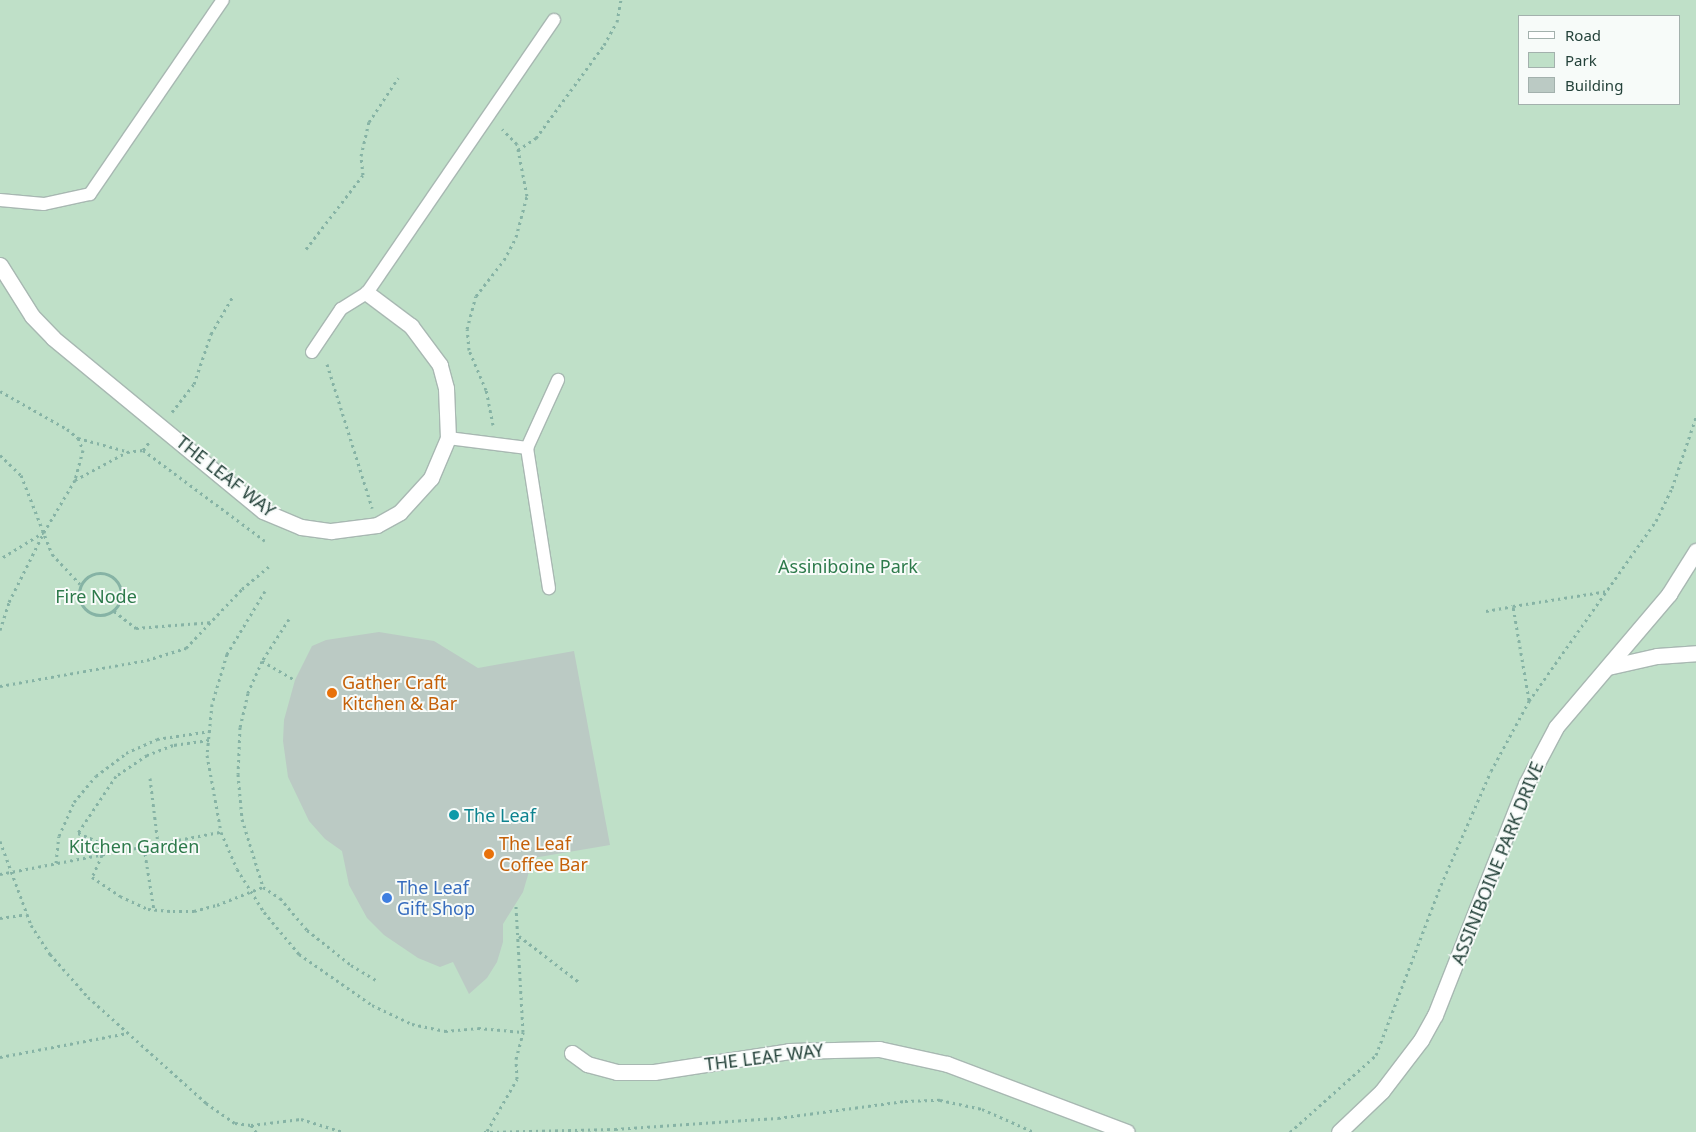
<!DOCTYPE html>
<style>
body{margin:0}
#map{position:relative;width:1696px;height:1132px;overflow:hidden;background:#e6efeb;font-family:"Noto Sans",sans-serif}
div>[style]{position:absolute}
.green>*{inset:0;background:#bfe0c8}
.building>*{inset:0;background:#bbcac4}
.path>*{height:3px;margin-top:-1.5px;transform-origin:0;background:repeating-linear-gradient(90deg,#86b3a5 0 2.5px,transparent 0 6.5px)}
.path>.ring{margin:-1.5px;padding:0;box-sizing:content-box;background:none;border:3px solid #86b3a5;border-radius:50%}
.roads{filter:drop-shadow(1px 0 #a8b8b2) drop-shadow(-1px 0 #a8b8b2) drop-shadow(0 1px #a8b8b2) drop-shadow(0 -1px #a8b8b2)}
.lane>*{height:12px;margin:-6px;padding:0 6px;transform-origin:6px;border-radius:6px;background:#fff}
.street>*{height:15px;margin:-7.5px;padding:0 7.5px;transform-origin:7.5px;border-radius:7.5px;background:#fff}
.dots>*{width:14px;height:14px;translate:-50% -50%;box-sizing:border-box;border:2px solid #f7fbf9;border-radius:50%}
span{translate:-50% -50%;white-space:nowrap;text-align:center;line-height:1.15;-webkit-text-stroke:4px #f7fbf9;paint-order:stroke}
.street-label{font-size:18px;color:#24423a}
.park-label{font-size:18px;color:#2d7a4b}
.food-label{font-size:18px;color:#c56008}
.left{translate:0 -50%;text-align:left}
.culture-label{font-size:18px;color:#0d838f}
.shop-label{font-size:18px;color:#366cbe}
.legend{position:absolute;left:1518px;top:15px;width:162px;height:90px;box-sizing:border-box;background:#f7fbf9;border:1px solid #a3b1ad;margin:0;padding:6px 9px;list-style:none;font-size:15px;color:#24423a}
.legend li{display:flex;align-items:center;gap:10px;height:25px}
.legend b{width:25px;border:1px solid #a3b1ad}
</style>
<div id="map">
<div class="green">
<i style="clip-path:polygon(evenodd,0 0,1696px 0,1696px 1132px,0 1132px,0 0,1520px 16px,1680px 16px,1680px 104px,1520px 104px,1520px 16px)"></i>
</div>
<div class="building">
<i style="clip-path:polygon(379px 632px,434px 641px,478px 668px,574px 651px,610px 845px,533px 858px,523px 892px,503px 924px,503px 942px,497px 962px,487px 978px,469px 994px,453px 962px,440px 967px,418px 958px,384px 935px,367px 918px,349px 885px,342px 851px,325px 839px,309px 821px,288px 777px,283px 741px,284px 720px,295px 680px,312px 646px,326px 640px)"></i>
</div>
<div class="path">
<i style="left:518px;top:150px;width:22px;rotate:-34deg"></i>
<i style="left:536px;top:138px;width:115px;rotate:-53.8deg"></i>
<i style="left:604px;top:45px;width:26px;rotate:-61deg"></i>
<i style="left:617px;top:22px;width:22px;rotate:-80deg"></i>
<i style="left:306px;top:249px;width:93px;rotate:-52.4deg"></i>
<i style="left:363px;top:175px;width:19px;rotate:-96deg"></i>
<i style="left:361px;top:156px;width:35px;rotate:-77deg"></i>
<i style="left:369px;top:122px;width:53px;rotate:-56.6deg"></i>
<i style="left:327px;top:364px;width:151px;rotate:72.6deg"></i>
<i style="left:0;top:391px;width:77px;rotate:29.6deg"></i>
<i style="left:67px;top:429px;width:14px;rotate:39deg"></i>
<i style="left:78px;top:438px;width:13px;rotate:67deg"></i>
<i style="left:83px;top:450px;width:31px;rotate:105deg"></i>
<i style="left:75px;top:480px;width:61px;rotate:120.8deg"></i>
<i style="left:44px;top:532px;width:52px;rotate:148.5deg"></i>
<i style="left:172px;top:412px;width:36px;rotate:-52deg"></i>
<i style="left:194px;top:384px;width:53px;rotate:-71.2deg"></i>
<i style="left:211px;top:334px;width:44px;rotate:-59.9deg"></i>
<i style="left:493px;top:425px;width:36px;rotate:-101deg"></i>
<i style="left:486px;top:390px;width:43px;rotate:-113deg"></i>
<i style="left:469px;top:350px;width:21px;rotate:-95deg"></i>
<i style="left:467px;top:329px;width:34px;rotate:-75deg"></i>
<i style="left:476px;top:296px;width:46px;rotate:-52.1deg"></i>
<i style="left:504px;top:260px;width:26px;rotate:-62deg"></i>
<i style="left:516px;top:237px;width:42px;rotate:-75deg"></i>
<i style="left:527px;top:196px;width:53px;rotate:-100.9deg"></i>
<i style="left:517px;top:144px;width:21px;rotate:-135deg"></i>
<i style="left:78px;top:438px;width:50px;rotate:15.2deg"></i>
<i style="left:143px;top:450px;width:11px;rotate:-52deg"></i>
<i style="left:0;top:455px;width:29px;rotate:44deg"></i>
<i style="left:21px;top:475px;width:85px;rotate:68.6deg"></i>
<i style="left:52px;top:554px;width:41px;rotate:47deg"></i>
<i style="left:75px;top:480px;width:59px;rotate:-28.3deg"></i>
<i style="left:127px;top:452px;width:16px;rotate:-7deg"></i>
<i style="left:143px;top:450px;width:152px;rotate:36.7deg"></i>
<i class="ring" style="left:79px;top:573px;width:39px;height:39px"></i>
<i style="left:265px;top:591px;width:74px;rotate:121.1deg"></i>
<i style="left:227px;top:654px;width:52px;rotate:106.7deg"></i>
<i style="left:212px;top:704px;width:51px;rotate:95.6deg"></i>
<i style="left:207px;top:755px;width:78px;rotate:79.7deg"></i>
<i style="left:221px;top:832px;width:40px;rotate:66.6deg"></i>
<i style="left:237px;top:869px;width:51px;rotate:57.9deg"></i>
<i style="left:264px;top:912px;width:55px;rotate:50.2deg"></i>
<i style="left:299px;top:954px;width:89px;rotate:34.9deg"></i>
<i style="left:372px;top:1005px;width:44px;rotate:25.4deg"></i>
<i style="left:412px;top:1024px;width:34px;rotate:12deg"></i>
<i style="left:445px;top:1031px;width:33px;rotate:-5deg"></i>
<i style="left:478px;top:1028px;width:45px;rotate:5.1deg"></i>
<i style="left:114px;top:611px;width:28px;rotate:38deg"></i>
<i style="left:136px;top:628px;width:77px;rotate:-4.5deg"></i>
<i style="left:1486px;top:611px;width:27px;rotate:-10deg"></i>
<i style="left:289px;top:619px;width:50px;rotate:122.7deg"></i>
<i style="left:262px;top:661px;width:35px;rotate:114deg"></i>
<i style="left:248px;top:693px;width:35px;rotate:103deg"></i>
<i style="left:240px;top:727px;width:47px;rotate:92.4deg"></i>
<i style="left:238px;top:774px;width:45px;rotate:84.9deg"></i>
<i style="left:242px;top:819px;width:71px;rotate:72.8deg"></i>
<i style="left:263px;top:887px;width:20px;rotate:33deg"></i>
<i style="left:280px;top:898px;width:42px;rotate:49.8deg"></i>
<i style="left:307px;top:930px;width:56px;rotate:38.5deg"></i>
<i style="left:351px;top:965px;width:29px;rotate:31deg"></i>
<i style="left:0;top:630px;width:29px;rotate:-72deg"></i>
<i style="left:9px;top:602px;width:78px;rotate:-63.4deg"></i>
<i style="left:262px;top:661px;width:38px;rotate:30deg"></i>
<i style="left:0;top:686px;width:149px;rotate:-10deg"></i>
<i style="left:147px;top:660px;width:41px;rotate:-17.1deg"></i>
<i style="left:186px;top:648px;width:81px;rotate:-46.5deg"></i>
<i style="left:242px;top:589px;width:38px;rotate:-40deg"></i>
<i style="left:1529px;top:700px;width:95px;rotate:-99.7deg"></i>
<i style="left:1513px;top:606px;width:96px;rotate:-9deg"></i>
<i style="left:209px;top:740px;width:36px;rotate:172deg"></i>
<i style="left:173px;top:745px;width:28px;rotate:159deg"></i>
<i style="left:147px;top:755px;width:37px;rotate:146deg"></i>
<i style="left:116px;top:776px;width:69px;rotate:123.7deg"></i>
<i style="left:78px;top:833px;width:21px;rotate:23deg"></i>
<i style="left:97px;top:841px;width:15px;rotate:70deg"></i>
<i style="left:102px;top:855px;width:24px;rotate:114deg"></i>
<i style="left:92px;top:877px;width:34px;rotate:34deg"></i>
<i style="left:120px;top:896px;width:31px;rotate:25deg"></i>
<i style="left:148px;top:909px;width:25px;rotate:5deg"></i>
<i style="left:173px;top:911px;width:21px"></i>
<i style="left:194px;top:911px;width:24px;rotate:-15deg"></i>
<i style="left:217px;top:905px;width:49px;rotate:-21.4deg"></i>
<i style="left:150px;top:778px;width:66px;rotate:83.1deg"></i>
<i style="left:0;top:841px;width:90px;rotate:69.7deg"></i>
<i style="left:31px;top:925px;width:35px;rotate:57deg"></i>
<i style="left:50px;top:954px;width:57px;rotate:48.5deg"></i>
<i style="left:88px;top:997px;width:159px;rotate:41.9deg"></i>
<i style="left:206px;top:1103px;width:35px;rotate:35deg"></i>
<i style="left:235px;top:1123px;width:16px;rotate:7deg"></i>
<i style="left:251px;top:1125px;width:50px;rotate:-6.8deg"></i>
<i style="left:301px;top:1119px;width:44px;rotate:17.2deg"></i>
<i style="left:144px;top:847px;width:64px;rotate:81deg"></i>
<i style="left:56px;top:863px;width:27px;rotate:-84deg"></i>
<i style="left:59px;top:836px;width:37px;rotate:-66deg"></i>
<i style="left:74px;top:802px;width:34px;rotate:-50deg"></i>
<i style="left:96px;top:776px;width:38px;rotate:-37deg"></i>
<i style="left:126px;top:753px;width:34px;rotate:-24deg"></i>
<i style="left:157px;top:739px;width:54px;rotate:-8.6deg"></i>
<i style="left:0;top:874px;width:225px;rotate:-10.8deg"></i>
<i style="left:0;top:918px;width:27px;rotate:-8deg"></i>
<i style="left:519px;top:936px;width:76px;rotate:37.5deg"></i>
<i style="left:0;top:1057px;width:130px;rotate:-10.6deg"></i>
<i style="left:251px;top:1125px;width:9px;rotate:54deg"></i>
<i style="left:487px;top:1131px;width:60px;rotate:-60deg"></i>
<i style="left:517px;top:1079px;width:20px;rotate:-93deg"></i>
<i style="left:516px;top:1059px;width:28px;rotate:-75deg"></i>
<i style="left:523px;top:1032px;width:127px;rotate:-93.2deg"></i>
<i style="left:484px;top:1132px;width:131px;rotate:-1.3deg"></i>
<i style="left:615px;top:1129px;width:163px;rotate:-3.9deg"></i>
<i style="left:778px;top:1118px;width:128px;rotate:-7.6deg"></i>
<i style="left:905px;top:1101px;width:35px;rotate:-2deg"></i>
<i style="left:940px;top:1100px;width:43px;rotate:12.1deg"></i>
<i style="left:982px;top:1109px;width:57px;rotate:23.9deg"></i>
<i style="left:1290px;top:1132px;width:115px;rotate:-41.8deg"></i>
<i style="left:1376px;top:1055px;width:182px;rotate:-69.1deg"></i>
<i style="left:1441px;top:885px;width:124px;rotate:-66.3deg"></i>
<i style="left:1491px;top:771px;width:80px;rotate:-61.5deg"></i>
<i style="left:1529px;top:701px;width:220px;rotate:-54.8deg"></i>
<i style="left:1656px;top:521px;width:37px;rotate:-64deg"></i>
<i style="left:1672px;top:488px;width:75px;rotate:-71.3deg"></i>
</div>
<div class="roads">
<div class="lane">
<i style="left:0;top:200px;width:44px;rotate:5.2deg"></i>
<i style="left:44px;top:204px;width:47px;rotate:-12.3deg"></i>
<i style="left:90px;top:194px;width:235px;rotate:-55.6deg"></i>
<i style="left:312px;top:352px;width:52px;rotate:-56deg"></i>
<i style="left:341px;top:309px;width:31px;rotate:-32deg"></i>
<i style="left:367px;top:293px;width:331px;rotate:-55.6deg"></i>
<i style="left:448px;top:438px;width:80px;rotate:7.2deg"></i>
<i style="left:527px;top:448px;width:142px;rotate:81.1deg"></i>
<i style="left:527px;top:448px;width:75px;rotate:-65.5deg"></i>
</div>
<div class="street">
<i style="left:0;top:265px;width:60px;rotate:57.9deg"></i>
<i style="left:32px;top:316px;width:30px;rotate:46deg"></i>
<i style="left:53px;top:338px;width:272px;rotate:39.5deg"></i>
<i style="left:263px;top:511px;width:41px;rotate:22.8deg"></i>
<i style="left:301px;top:527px;width:30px;rotate:8deg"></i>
<i style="left:331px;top:531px;width:46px;rotate:-7.4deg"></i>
<i style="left:377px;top:525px;width:26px;rotate:-29deg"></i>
<i style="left:400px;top:512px;width:46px;rotate:-47.6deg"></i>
<i style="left:431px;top:478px;width:43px;rotate:-67deg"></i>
<i style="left:448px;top:438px;width:50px;rotate:-92.3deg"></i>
<i style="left:446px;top:388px;width:24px;rotate:-105deg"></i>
<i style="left:440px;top:365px;width:49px;rotate:-126.6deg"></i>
<i style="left:411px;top:326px;width:55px;rotate:-143.1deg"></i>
<i style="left:1608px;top:667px;width:50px;rotate:-12.7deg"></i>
<i style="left:1657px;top:656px;width:39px;rotate:-4deg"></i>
<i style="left:572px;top:1053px;width:19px;rotate:36deg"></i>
<i style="left:587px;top:1064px;width:31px;rotate:15deg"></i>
<i style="left:617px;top:1072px;width:37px"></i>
<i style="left:654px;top:1072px;width:137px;rotate:-8.8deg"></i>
<i style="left:789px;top:1051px;width:90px;rotate:-1.3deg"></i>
<i style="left:879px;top:1049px;width:70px;rotate:12.4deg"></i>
<i style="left:947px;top:1064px;width:192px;rotate:20.7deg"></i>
<i style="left:1339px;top:1132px;width:59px;rotate:-43.6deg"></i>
<i style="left:1382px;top:1091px;width:64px;rotate:-52.6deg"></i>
<i style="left:1421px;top:1040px;width:29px;rotate:-61deg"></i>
<i style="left:1435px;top:1015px;width:248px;rotate:-68.5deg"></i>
<i style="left:1526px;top:784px;width:64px;rotate:-62.2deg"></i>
<i style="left:1556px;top:727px;width:175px;rotate:-49.6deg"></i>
<i style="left:1669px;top:594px;width:51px;rotate:-57.9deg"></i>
</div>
</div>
<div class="dots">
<i style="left:332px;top:693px;background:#e8710a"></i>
<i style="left:454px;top:815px;background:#0f9aa8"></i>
<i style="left:489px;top:854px;background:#e8710a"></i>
<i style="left:387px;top:898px;background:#3f7fe0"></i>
</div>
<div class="street-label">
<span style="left:226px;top:476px;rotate:38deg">THE LEAF WAY</span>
<span style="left:1497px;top:863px;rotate:-68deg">ASSINIBOINE PARK DRIVE</span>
<span style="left:764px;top:1057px;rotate:-7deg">THE LEAF WAY</span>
</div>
<div class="park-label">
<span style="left:848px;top:566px">Assiniboine Park</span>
<span style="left:96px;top:596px">Fire Node</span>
<span style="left:134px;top:846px">Kitchen Garden</span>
</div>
<div class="food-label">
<span class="left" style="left:342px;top:693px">Gather Craft<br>Kitchen &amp; Bar</span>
<span class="left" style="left:499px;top:854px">The Leaf<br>Coffee Bar</span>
</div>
<div class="culture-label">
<span class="left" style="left:464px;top:815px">The Leaf</span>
</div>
<div class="shop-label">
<span class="left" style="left:397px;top:898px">The Leaf<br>Gift Shop</span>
</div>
<ul class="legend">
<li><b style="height:6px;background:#fff"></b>Road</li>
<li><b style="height:14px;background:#bfe0c8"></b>Park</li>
<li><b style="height:14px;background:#bbcac4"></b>Building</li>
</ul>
</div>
